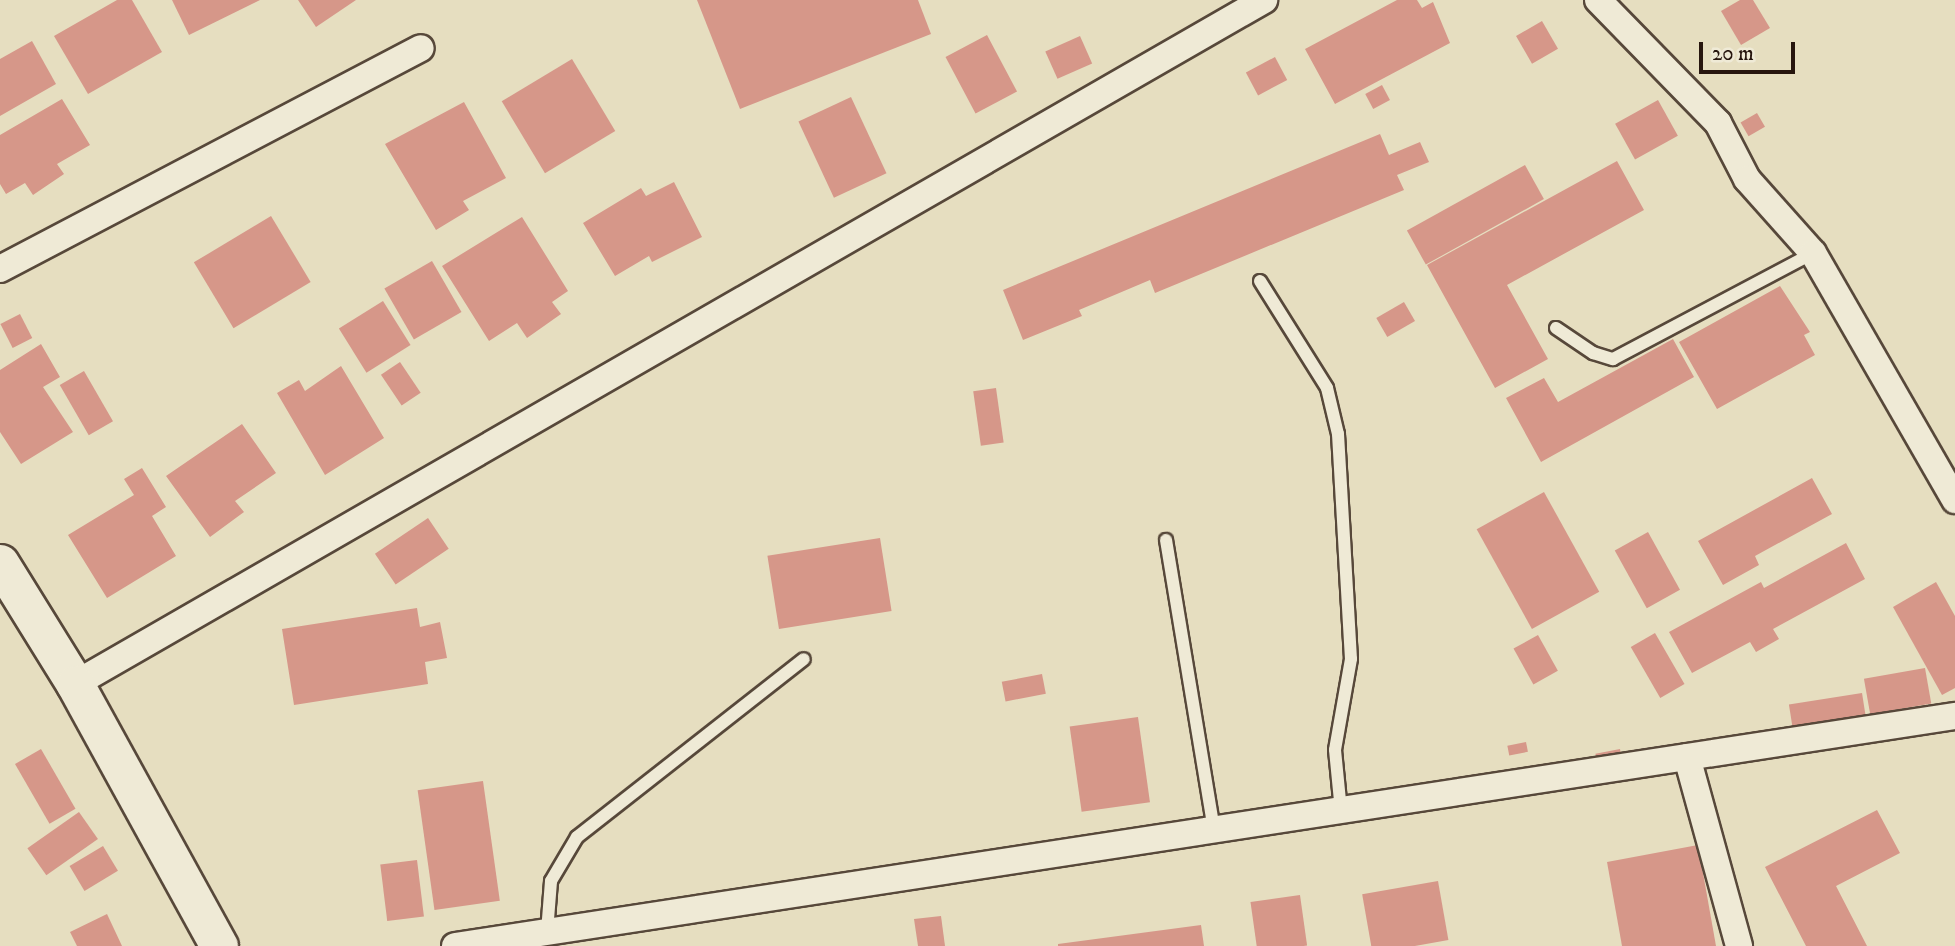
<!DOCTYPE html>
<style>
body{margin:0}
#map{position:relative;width:1955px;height:946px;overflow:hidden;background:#e6dec0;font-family:"IM FELL DW Pica",serif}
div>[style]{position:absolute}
.building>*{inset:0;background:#d69789;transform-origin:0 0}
.roads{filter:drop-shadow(2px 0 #57483a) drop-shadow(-2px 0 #57483a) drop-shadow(0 2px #57483a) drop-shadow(0 -2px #57483a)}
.lane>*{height:12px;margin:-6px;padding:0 6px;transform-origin:6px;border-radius:6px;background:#efead6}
.street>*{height:26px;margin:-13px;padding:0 13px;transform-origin:13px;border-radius:13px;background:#efead6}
.secondary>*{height:37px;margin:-18.5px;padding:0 18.5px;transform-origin:18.5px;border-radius:18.5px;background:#efead6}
span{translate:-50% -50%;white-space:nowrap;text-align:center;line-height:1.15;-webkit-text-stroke:7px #efead6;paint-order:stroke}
.scale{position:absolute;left:1699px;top:42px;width:96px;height:32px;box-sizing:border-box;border:4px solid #27160e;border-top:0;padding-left:9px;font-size:21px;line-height:24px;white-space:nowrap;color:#27160e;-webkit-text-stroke:5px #efead6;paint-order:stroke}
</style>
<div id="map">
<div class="building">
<i style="clip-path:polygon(117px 0,132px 0,162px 52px,88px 94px,54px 36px)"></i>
<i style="clip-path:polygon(172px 0,260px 0,189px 35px)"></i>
<i style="clip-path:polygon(298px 0,356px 0,316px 27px)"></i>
<i style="clip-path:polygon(697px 0,918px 0,931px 34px,740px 109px)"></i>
<i style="clip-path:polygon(1397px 0,1417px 0,1422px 8px,1433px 2px,1450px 43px,1335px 104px,1305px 49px)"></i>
<i style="clip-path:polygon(1740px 0,1753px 0,1770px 28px,1741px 45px,1721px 11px)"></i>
<i style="left:1542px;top:21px;width:32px;height:30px;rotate:60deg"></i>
<i style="left:987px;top:35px;width:64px;height:47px;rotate:62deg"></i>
<i style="left:1080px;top:36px;width:30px;height:38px;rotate:66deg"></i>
<i style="clip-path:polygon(32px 41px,56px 84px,0 116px,0 59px)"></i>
<i style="left:1275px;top:57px;width:26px;height:33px;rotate:62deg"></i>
<i style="left:572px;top:59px;width:84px;height:82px;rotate:59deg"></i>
<i style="left:1382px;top:85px;width:17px;height:19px;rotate:62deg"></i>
<i style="left:851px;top:97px;width:84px;height:58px;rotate:65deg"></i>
<i style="clip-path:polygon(62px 99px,90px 145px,57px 164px,64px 174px,33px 195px,25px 183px,6px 194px,0 184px,0 135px)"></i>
<i style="left:1658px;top:100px;width:41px;height:49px;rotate:61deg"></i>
<i style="clip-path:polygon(464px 102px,506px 178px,463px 201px,469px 210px,436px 230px,385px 144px)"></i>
<i style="left:1757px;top:113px;width:16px;height:19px;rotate:60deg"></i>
<i style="clip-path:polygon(1380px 134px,1389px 155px,1420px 142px,1429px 162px,1397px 175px,1404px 190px,1155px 293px,1150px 280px,1079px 310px,1082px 316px,1023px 340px,1003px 290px)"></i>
<i style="clip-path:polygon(1617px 161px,1644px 210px,1507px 285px,1548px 359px,1495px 388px,1427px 265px)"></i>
<i style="left:1525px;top:165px;width:39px;height:135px;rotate:61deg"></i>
<i style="clip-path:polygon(674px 182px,702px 237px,652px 262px,649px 256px,615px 276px,583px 223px,641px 188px,646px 196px)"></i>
<i style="left:271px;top:216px;width:77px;height:90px;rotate:59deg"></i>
<i style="clip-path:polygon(522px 217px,568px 291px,552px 302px,561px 314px,527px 338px,517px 323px,489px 341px,442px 266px)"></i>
<i style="left:432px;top:261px;width:59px;height:55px;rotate:60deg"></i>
<i style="clip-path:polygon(1780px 286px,1810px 332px,1804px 335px,1815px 355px,1717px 409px,1679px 342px)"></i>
<i style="left:383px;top:301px;width:52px;height:52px;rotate:58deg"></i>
<i style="left:1404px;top:302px;width:22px;height:32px;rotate:60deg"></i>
<i style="left:20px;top:314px;width:27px;height:22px;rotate:63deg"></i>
<i style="clip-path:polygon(1673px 339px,1694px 377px,1541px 462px,1506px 398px,1544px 378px,1558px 402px)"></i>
<i style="clip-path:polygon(41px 344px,60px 377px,43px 387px,73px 432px,21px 464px,0 432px,0 370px)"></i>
<i style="left:400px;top:362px;width:37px;height:23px;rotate:56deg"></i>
<i style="clip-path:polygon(341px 366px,384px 438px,325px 475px,277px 393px,299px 380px,305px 391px)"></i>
<i style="left:84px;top:371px;width:58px;height:28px;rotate:60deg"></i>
<i style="left:996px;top:388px;width:55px;height:23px;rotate:82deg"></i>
<i style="clip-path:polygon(242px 424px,276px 473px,235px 501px,244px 512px,210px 537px,166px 476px)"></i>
<i style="clip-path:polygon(142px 468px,166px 507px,152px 516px,176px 556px,107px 598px,68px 535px,134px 495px,124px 479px)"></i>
<i style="clip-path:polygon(1812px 478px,1832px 514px,1755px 556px,1759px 565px,1723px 585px,1698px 541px)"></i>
<i style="left:1544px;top:492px;width:114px;height:77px;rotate:61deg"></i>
<i style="left:428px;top:518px;width:37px;height:64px;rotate:56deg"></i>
<i style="left:1648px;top:532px;width:66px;height:38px;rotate:61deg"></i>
<i style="left:880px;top:538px;width:74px;height:114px;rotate:81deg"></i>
<i style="clip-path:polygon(1846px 543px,1865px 579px,1773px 629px,1779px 639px,1756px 652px,1750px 642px,1692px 673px,1669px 632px,1761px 582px,1764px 588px)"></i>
<i style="clip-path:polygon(1936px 582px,1955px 616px,1955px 688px,1942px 695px,1893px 607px)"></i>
<i style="clip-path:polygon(417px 608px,420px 627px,440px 622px,447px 658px,425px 662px,428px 684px,294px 705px,282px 629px)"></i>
<i style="left:1655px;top:633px;width:59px;height:28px;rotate:60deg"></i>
<i style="left:1538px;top:635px;width:41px;height:28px;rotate:61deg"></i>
<i style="left:1925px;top:668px;width:36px;height:62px;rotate:80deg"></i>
<i style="left:1042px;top:674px;width:20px;height:41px;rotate:79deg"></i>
<i style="left:1862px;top:693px;width:24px;height:74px;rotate:81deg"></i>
<i style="left:1138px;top:717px;width:86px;height:69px;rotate:82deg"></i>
<i style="left:1526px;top:742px;width:10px;height:19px;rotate:79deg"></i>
<i style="left:41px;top:749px;width:69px;height:30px;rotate:60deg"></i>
<i style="left:1620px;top:749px;width:16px;height:25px;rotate:79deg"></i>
<i style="left:483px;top:781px;width:121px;height:66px;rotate:82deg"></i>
<i style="clip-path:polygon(1877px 810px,1900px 853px,1836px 886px,1867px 946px,1806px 946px,1765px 867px)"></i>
<i style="left:79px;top:812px;width:33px;height:63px;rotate:55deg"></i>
<i style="clip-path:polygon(1698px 845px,1716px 946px,1622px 946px,1607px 862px)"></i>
<i style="left:103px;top:846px;width:29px;height:39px;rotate:59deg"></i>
<i style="left:417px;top:860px;width:57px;height:37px;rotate:83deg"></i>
<i style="left:1438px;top:881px;width:60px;height:77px;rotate:80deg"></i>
<i style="left:1300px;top:895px;width:51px;height:50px;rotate:82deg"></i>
<i style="clip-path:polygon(107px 914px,122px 946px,77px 946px,70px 932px)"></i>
<i style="clip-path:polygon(941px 916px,945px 946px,918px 946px,914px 919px)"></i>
<i style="clip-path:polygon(1201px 925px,1204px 946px,1058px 946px,1058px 944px)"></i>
</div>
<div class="roads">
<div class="lane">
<i style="left:1260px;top:281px;width:126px;rotate:57.9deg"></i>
<i style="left:1327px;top:388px;width:47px;rotate:76.6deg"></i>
<i style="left:1338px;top:434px;width:225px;rotate:86.7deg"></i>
<i style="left:1351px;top:659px;width:92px;rotate:100deg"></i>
<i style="left:1335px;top:750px;width:61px;rotate:84.4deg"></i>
<i style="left:1556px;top:328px;width:45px;rotate:34deg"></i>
<i style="left:1593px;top:353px;width:21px;rotate:17deg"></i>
<i style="left:1613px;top:359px;width:226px;rotate:-27.9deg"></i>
<i style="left:1166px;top:540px;width:294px;rotate:80.6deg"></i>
<i style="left:547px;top:932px;width:51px;rotate:-85.5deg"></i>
<i style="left:551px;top:881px;width:51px;rotate:-59.4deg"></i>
<i style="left:577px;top:837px;width:288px;rotate:-38.1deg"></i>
</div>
<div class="street">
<i style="left:1598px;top:0;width:172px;rotate:45.7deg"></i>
<i style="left:1718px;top:123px;width:63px;rotate:62.6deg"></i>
<i style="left:1747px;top:179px;width:99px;rotate:48.3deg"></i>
<i style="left:1813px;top:253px;width:285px;rotate:60.1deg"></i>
<i style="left:0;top:269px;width:475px;rotate:-27.7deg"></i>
<i style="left:75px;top:684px;width:1372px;rotate:-29.91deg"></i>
<i style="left:1687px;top:757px;width:196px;rotate:74.6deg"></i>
<i style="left:455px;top:946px;width:1518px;rotate:-8.72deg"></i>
</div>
<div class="secondary">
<i style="left:0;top:563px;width:142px;rotate:58.2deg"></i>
<i style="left:75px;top:684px;width:299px;rotate:61.2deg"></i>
</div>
</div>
<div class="scale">20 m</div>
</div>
